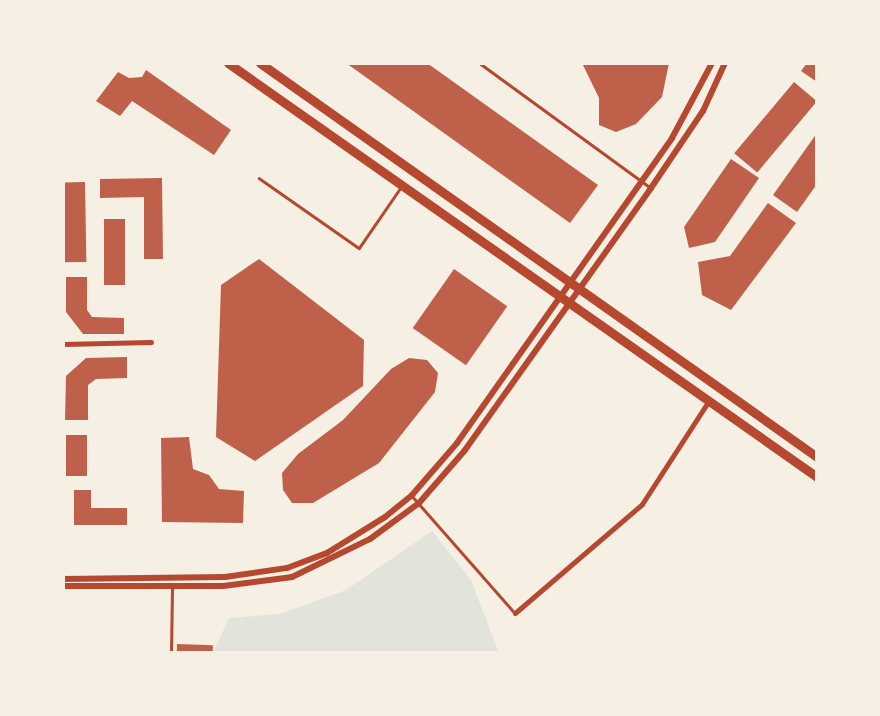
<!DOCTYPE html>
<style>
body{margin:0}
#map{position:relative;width:880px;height:716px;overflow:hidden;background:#f6efe4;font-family:Mulish,sans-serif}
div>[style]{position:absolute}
.green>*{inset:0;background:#e2e4dc}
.building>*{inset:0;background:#bf614a;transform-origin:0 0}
.service>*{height:2.5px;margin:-1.25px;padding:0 1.25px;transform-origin:1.25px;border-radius:1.25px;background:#b5482f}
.minor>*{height:5px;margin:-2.5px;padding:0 2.5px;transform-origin:2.5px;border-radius:2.5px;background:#b5482f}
.tertiary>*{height:6px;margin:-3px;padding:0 3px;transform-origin:3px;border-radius:3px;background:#b5482f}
.trunk>*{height:9px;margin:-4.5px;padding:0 4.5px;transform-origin:4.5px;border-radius:4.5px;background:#b5482f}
span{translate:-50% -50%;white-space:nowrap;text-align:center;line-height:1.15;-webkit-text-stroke:7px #f6efe4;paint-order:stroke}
.frame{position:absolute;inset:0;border:65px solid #f6efe4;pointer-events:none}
</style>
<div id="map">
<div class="green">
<i style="clip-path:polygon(432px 531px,471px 580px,499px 653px,213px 653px,229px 618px,280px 614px,346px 590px)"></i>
</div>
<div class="building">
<i style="clip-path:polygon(346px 63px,427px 63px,598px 185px,570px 223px)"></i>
<i style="clip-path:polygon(582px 63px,669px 63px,662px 97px,636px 124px,616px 132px,599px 125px,599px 98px)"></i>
<i style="clip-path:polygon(807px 63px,817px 63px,817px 82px,801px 71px)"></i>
<i style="clip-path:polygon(146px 70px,231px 130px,214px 155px,132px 101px,120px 116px,96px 101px,118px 72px,129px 78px,142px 77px)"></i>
<i style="left:794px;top:82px;width:30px;height:93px;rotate:40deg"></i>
<i style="clip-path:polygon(817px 133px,817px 184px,797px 212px,773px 195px)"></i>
<i style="clip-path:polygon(731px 159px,759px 178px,715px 242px,689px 248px,684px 227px)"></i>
<i style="clip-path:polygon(162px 178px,163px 259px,144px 259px,144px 197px,100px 198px,100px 179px)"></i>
<i style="left:85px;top:182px;width:80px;height:22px;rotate:89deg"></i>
<i style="clip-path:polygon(768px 203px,796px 223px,731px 310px,702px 295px,698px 262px,730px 256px)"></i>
<i style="left:104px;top:219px;width:21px;height:66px"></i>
<i style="clip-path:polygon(259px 259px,364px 340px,363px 386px,255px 461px,216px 437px,221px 285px)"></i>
<i style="left:454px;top:269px;width:65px;height:72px;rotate:35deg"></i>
<i style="clip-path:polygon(66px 277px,87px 277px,87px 310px,92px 317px,124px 318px,124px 334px,83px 334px,66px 312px)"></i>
<i style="clip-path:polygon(127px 357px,127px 378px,96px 379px,88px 385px,88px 420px,65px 420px,66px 376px,86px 358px)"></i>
<i style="clip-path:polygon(409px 358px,427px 360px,438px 373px,435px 392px,379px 463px,313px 503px,292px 503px,283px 490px,282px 473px,298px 454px,343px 420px,391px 369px)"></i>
<i style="left:66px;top:435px;width:21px;height:41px"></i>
<i style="clip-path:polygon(189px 437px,193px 469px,209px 475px,219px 489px,244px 491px,243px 523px,162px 522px,161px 438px)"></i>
<i style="clip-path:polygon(74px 490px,91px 490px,91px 508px,127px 508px,127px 525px,74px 525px)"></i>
<i style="left:177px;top:644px;width:36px;height:9px;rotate:2deg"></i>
</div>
<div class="service">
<i style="left:481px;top:64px;width:210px;rotate:36.1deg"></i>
<i style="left:259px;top:178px;width:122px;rotate:35deg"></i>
<i style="left:359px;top:248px;width:74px;rotate:-55.5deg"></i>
<i style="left:413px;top:497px;width:154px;rotate:48.7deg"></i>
<i style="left:171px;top:653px;width:65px;rotate:-89.1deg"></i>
</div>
<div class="minor">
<i style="left:63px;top:344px;width:88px;rotate:-1.3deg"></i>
<i style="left:515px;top:613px;width:167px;rotate:-40.6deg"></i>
<i style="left:642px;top:504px;width:121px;rotate:-57.1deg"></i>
</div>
<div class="tertiary">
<i style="left:63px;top:579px;width:162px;rotate:-0.7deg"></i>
<i style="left:225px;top:577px;width:63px;rotate:-8.3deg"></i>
<i style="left:287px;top:568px;width:43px;rotate:-20.6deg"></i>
<i style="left:327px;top:553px;width:68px;rotate:-31.8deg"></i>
<i style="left:385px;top:517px;width:35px;rotate:-39deg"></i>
<i style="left:412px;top:495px;width:69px;rotate:-49.1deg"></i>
<i style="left:457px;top:443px;width:373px;rotate:-54.8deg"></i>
<i style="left:672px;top:138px;width:85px;rotate:-61.9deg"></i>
<i style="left:63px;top:586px;width:160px"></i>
<i style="left:223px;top:586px;width:70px;rotate:-7.4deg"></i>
<i style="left:292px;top:577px;width:87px;rotate:-26deg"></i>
<i style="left:370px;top:539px;width:61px;rotate:-36.3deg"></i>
<i style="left:419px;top:503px;width:70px;rotate:-49deg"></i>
<i style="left:465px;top:450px;width:321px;rotate:-54.6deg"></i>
<i style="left:651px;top:188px;width:93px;rotate:-56deg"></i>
<i style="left:703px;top:111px;width:53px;rotate:-65.4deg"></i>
</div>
<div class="trunk">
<i style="left:228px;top:63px;width:720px;rotate:35.1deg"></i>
<i style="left:260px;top:63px;width:682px;rotate:35.27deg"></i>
</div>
<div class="frame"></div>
</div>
